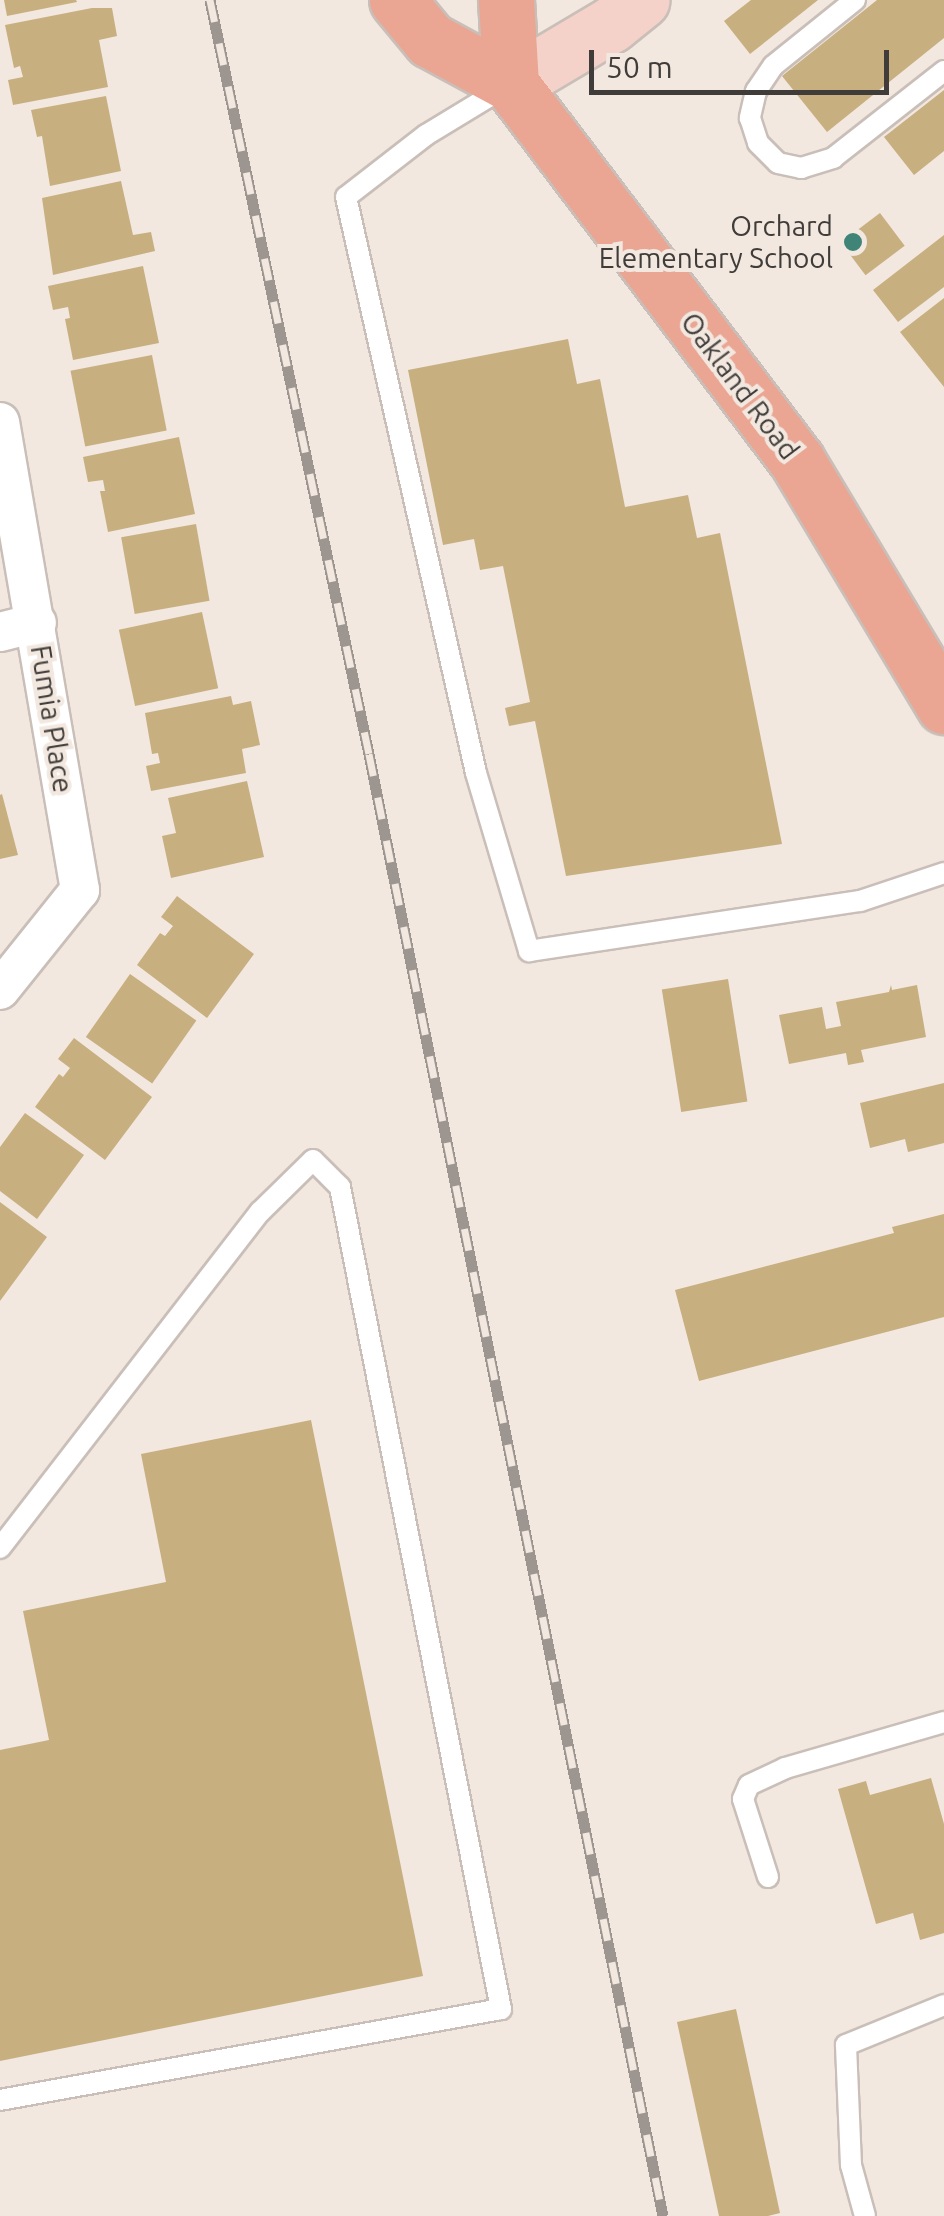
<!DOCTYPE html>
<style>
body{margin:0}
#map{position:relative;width:944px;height:2216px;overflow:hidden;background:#f2e8e0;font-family:Ubuntu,sans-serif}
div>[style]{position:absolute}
.building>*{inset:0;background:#c8af80;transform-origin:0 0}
.roads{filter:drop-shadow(2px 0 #c9bfb8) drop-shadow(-2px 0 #c9bfb8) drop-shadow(0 2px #c9bfb8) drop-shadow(0 -2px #c9bfb8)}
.lane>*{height:20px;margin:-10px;padding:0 10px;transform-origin:10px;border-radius:10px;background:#fff}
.street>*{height:38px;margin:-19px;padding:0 19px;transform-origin:19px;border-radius:19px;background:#fff}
.secondary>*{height:55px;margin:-27.5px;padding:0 27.5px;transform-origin:27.5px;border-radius:27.5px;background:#f4d2c9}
.primary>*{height:55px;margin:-27.5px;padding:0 27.5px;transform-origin:27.5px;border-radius:27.5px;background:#eaa593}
.rail>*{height:11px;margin-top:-5.5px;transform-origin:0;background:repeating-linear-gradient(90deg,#f2e8e0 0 22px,#9c9590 0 44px);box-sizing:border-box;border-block:2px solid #9c9590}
.dots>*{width:28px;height:28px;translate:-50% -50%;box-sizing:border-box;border:5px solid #f2e8e0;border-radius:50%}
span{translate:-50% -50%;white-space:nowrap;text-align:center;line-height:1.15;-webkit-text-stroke:8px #f2e8e0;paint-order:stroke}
.poi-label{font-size:28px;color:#403c39}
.right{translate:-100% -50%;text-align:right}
.street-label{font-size:28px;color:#403c39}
.scale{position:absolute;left:589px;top:50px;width:300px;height:45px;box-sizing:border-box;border:5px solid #403c39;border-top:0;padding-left:12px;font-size:30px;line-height:35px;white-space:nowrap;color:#403c39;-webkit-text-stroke:8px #f2e8e0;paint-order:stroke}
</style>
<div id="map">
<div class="building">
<i style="clip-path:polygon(4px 0,76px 0,77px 2px,7px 16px)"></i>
<i style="clip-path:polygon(751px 0,818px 0,750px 54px,724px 21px)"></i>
<i style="clip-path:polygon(877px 0,944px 0,944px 38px,827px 132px,782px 76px)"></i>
<i style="clip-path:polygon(92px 8px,112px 8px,117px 36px,99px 40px,108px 87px,13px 105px,8px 80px,23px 77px,20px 66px,14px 68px,5px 25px)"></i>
<i style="clip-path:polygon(944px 90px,944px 151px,914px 175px,884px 137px)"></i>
<i style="clip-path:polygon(106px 96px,121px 171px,50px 186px,42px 136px,37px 137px,31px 110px)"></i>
<i style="clip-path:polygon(121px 181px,133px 235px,151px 232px,155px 251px,53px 275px,42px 198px)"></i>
<i style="left:880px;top:213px;width:41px;height:49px;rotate:53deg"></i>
<i style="clip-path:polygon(944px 235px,944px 287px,898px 322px,873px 290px)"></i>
<i style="clip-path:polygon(143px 266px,159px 343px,73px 360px,65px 319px,70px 318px,68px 307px,53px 310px,48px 286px)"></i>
<i style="clip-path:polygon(944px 298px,944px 387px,900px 332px)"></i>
<i style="clip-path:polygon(568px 339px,577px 384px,600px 379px,625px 507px,688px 495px,697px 538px,720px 533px,782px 844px,566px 876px,535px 721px,509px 726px,505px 708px,530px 702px,503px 566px,480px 570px,474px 539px,443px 545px,408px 370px)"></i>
<i style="left:152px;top:355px;width:77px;height:83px;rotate:79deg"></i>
<i style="clip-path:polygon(179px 437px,195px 514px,108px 532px,100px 491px,105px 491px,103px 480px,88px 482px,83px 457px)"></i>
<i style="left:196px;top:524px;width:78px;height:76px;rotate:80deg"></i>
<i style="left:202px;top:612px;width:78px;height:85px;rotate:78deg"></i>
<i style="clip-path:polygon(231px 696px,233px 705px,251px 701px,260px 745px,242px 749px,246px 773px,151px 791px,146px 766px,160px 763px,158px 753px,152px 754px,145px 713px)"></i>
<i style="clip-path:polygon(247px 781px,264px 857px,171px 878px,162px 836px,176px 833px,168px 798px)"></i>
<i style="clip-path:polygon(2px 794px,18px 855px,0 859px,0 795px)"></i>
<i style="clip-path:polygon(177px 896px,254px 954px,207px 1018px,137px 965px,160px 933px,165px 936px,173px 926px,161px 917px)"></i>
<i style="left:130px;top:974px;width:81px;height:77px;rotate:35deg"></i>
<i style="left:728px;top:979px;width:124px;height:67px;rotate:81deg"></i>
<i style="clip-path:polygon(891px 985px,892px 990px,917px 985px,926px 1037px,861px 1050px,864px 1062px,848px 1065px,846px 1053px,789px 1064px,779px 1015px,822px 1007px,826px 1029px,841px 1026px,836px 1002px,889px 992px)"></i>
<i style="clip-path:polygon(74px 1038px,152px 1097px,105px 1160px,35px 1107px,59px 1074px,63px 1077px,70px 1068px,58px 1059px)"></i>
<i style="clip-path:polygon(944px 1083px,944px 1143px,908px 1152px,905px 1139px,870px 1148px,860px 1103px)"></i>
<i style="clip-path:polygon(25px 1113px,84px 1155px,37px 1219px,0 1191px,0 1147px)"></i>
<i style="clip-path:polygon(0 1202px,47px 1237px,0 1301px)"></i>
<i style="clip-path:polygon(944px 1214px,944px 1317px,699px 1381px,675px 1290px,894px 1233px,892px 1227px)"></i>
<i style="clip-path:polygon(311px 1420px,423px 1976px,0 2061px,0 1750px,49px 1740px,23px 1611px,166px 1582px,141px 1454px)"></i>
<i style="clip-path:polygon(931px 1778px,944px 1824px,944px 1933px,920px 1940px,913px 1913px,876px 1924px,838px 1789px,866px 1781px,870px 1795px)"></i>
<i style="clip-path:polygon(736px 2009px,780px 2213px,768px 2216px,719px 2216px,677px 2022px)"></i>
</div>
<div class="roads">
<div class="lane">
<i style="left:855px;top:0;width:105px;rotate:141.2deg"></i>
<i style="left:773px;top:66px;width:30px;rotate:124deg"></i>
<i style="left:756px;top:91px;width:28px;rotate:103deg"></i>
<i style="left:750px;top:118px;width:26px;rotate:72deg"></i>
<i style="left:758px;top:143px;width:28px;rotate:45deg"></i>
<i style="left:778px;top:163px;width:24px;rotate:12deg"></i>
<i style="left:801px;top:168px;width:34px;rotate:-17deg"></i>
<i style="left:833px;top:158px;width:141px;rotate:-38.1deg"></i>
<i style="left:505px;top:87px;width:92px;rotate:148.7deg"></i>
<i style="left:426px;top:135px;width:101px;rotate:142.2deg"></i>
<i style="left:346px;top:197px;width:590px;rotate:77.28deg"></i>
<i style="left:476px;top:773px;width:186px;rotate:73.4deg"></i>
<i style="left:529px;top:951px;width:335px;rotate:-8.6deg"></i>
<i style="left:860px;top:901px;width:89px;rotate:-18.4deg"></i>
<i style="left:0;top:1548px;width:425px;rotate:-52.3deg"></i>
<i style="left:260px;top:1212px;width:74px;rotate:-44.5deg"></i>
<i style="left:313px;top:1160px;width:38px;rotate:45deg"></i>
<i style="left:340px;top:1187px;width:838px;rotate:78.92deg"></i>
<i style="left:501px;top:2009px;width:509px;rotate:169.71deg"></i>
<i style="left:768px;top:1877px;width:82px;rotate:-107.8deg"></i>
<i style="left:743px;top:1799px;width:15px;rotate:-67deg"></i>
<i style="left:749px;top:1785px;width:40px;rotate:-25deg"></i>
<i style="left:785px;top:1768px;width:166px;rotate:-16.1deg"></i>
<i style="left:865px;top:2216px;width:53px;rotate:-105.4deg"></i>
<i style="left:851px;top:2165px;width:120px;rotate:-92.4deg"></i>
<i style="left:846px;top:2045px;width:106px;rotate:-22.2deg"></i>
</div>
<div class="street">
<i style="left:0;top:422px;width:475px;rotate:80.3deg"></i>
<i style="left:80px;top:890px;width:128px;rotate:128.7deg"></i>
<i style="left:0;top:632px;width:38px;rotate:-14deg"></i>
</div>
<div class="secondary">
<i style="left:511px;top:84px;width:117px;rotate:-30.7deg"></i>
<i style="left:612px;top:24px;width:38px;rotate:-39deg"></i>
</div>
<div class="primary">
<i style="left:397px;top:0;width:52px;rotate:50.5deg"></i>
<i style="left:430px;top:40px;width:92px;rotate:28.5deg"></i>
<i style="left:511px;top:84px;width:473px;rotate:52.8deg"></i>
<i style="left:797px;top:461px;width:286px;rotate:59deg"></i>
<i style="left:506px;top:0;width:84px;rotate:86.6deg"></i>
</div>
</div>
<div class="rail">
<i style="left:210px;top:0;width:771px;rotate:78.09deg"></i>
<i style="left:369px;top:754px;width:1491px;rotate:78.63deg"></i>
</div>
<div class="dots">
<i style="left:853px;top:242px;background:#408478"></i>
</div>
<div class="poi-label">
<span class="right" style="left:833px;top:242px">Orchard<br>Elementary School</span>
</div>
<div class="street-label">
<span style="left:740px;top:386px;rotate:53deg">Oakland Road</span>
<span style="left:52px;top:719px;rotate:81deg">Fumia Place</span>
</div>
<div class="scale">50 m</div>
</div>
